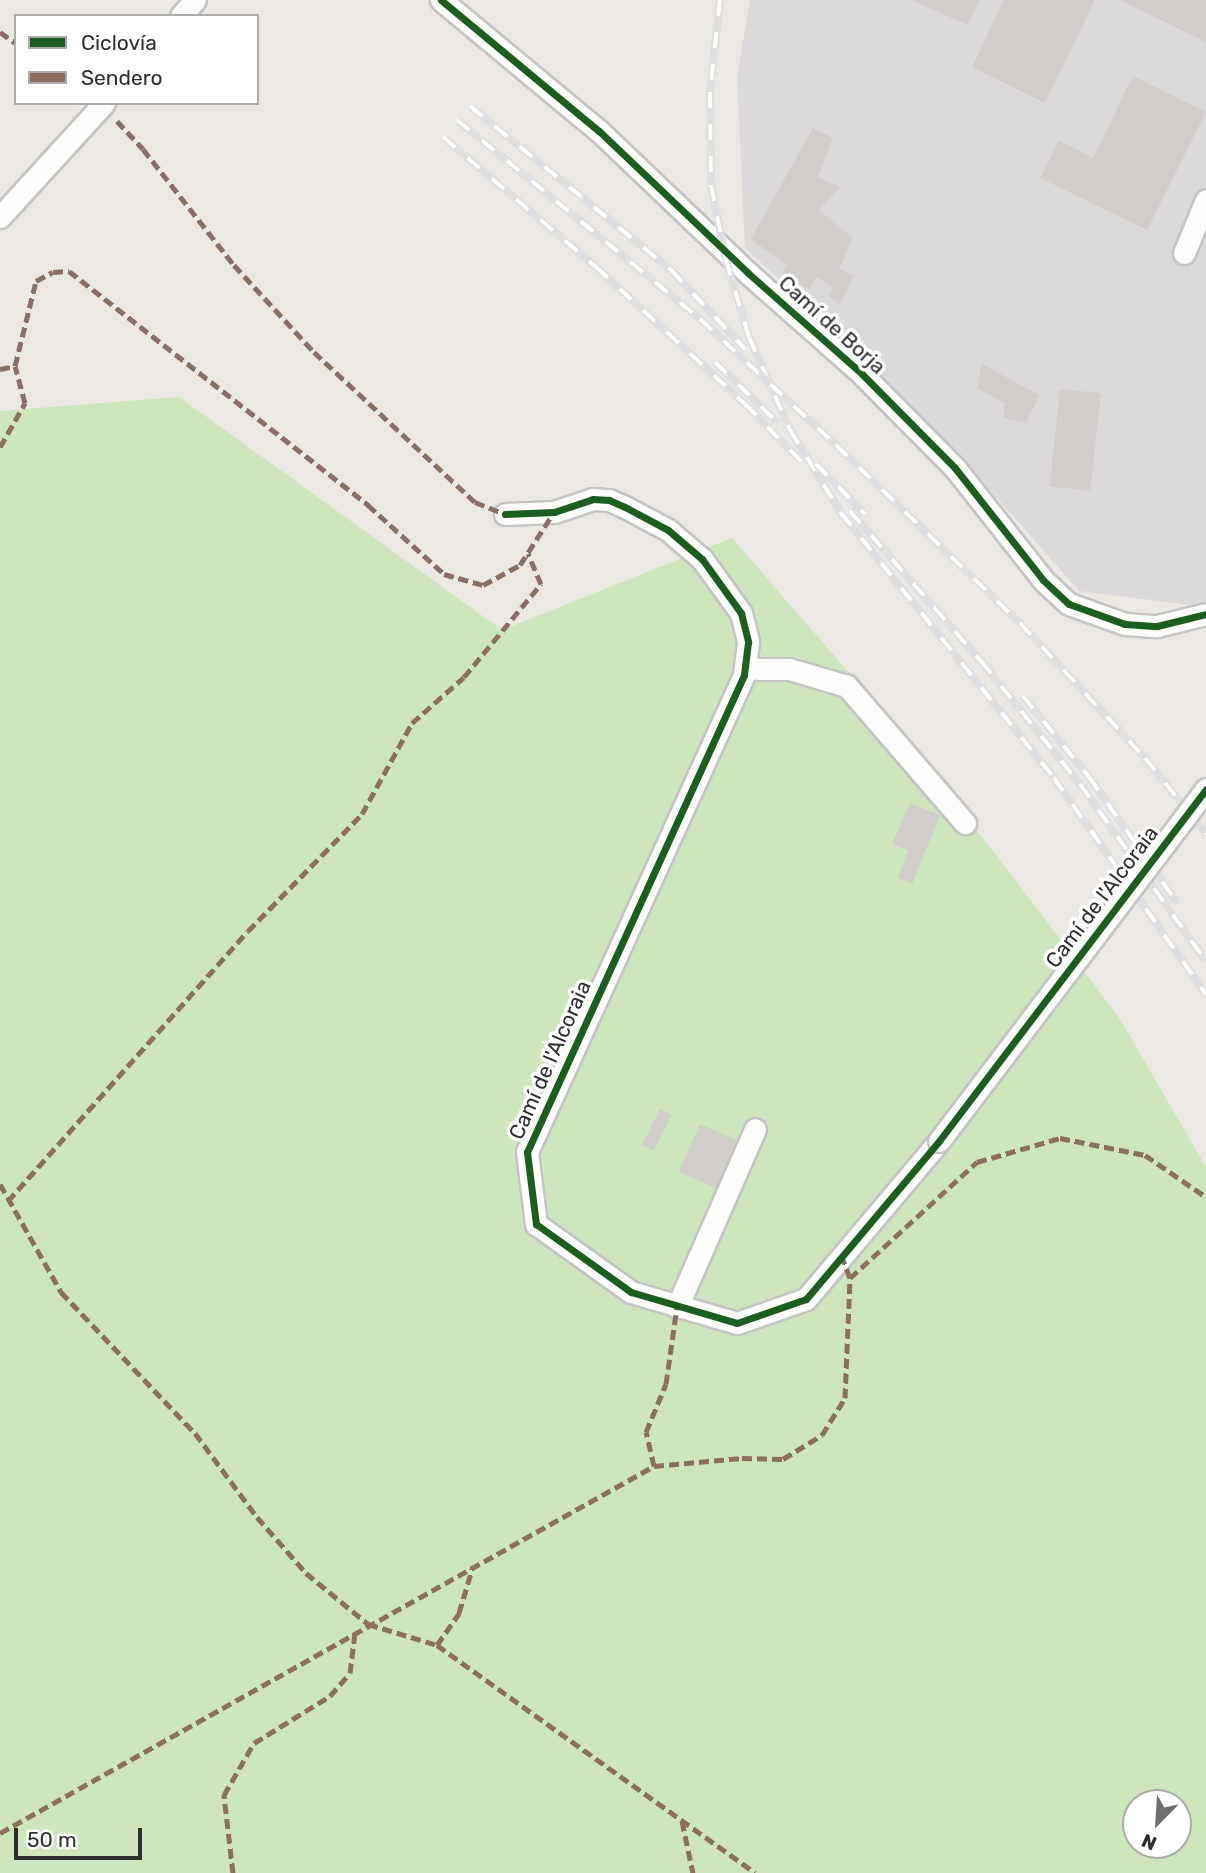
<!DOCTYPE html>
<meta charset="utf-8">
<style>
body{margin:0}
#map{position:relative;width:1206px;height:1873px;overflow:hidden;background:#ece8e4;font-family:Rubik,sans-serif}
div>[style]{position:absolute}
.industrial>*{inset:0;background:#dcd9db}
.green>*{inset:0;background:#cee6be}
.building>*{inset:0;background:#d1cecb;transform-origin:0 0}
.roads{filter:drop-shadow(2px 0 #c5c4c5) drop-shadow(-2px 0 #c5c4c5) drop-shadow(0 2px #c5c4c5) drop-shadow(0 -2px #c5c4c5)}
.minor>*{height:21px;margin:-10.5px;padding:0 10.5px;transform-origin:10.5px;border-radius:10.5px;background:#fcfcfb}
.rail>*{height:8px;margin-top:-4px;transform-origin:0;background:repeating-linear-gradient(90deg,#fff 0 16px,#dfdfe1 0 32px);box-sizing:border-box;border-block:2px solid #dfdfe1}
.bridges{filter:drop-shadow(2px 0 #c5c4c5) drop-shadow(-2px 0 #c5c4c5) drop-shadow(0 2px #c5c4c5) drop-shadow(0 -2px #c5c4c5)}
.minor-bridge>*{height:21px;margin:-10.5px;padding:0 10.5px;transform-origin:10.5px;border-radius:10.5px;background:#fcfcfb}
.quiet>*{height:5px;margin-top:-2.5px;transform-origin:0;background:repeating-linear-gradient(90deg,#8d6e63 0 10px,transparent 0 15px)}
.cycleway>*{height:7px;margin:-3.5px;padding:0 3.5px;transform-origin:3.5px;border-radius:3.5px;background:#1b5e20}
span{translate:-50% -50%;white-space:nowrap;text-align:center;line-height:1.15;-webkit-text-stroke:7px #fff;paint-order:stroke}
.street-label{font-size:21px;color:#2e2e2e}
.legend{position:absolute;left:14px;top:14px;width:245px;height:91px;box-sizing:border-box;background:#fff;border:2px solid #ababab;margin:0;padding:9px 12px;list-style:none;font-size:21px;color:#2e2e2e}
.legend li{display:flex;align-items:center;gap:14px;height:35px}
.legend b{width:35px;border:2px solid #ababab}
.north{position:absolute;left:1122px;top:1789px;width:70px;height:70px;box-sizing:border-box;background:#fff;border:2px solid #ababab;border-radius:50%;rotate:204deg;font-size:19px;font-weight:700;line-height:28px;text-align:center;color:#2e2e2e}
.north::after{content:'';display:block;margin:auto;width:24px;height:32px;background:#706f6e;clip-path:polygon(50% 0,100% 100%,50% 72%,0 100%)}
.scale{position:absolute;left:14px;top:1828px;width:128px;height:32px;box-sizing:border-box;border:4px solid #2e2e2e;border-top:0;padding-left:9px;font-size:21px;line-height:24px;white-space:nowrap;color:#2e2e2e;-webkit-text-stroke:5px #fff;paint-order:stroke}
</style>
<div id="map">
<div class="industrial">
<i style="clip-path:polygon(750px 0,1206px 0,1206px 607px,1079px 591px,997px 498px,830px 326px,745px 248px,737px 76px)"></i>
</div>
<div class="green">
<i style="clip-path:polygon(evenodd,179px 397px,502px 630px,732px 538px,871px 698px,1008px 870px,1120px 1019px,1206px 1167px,1206px 1873px,0 1873px,0 411px,179px 397px,1136px 1803px,1178px 1803px,1178px 1845px,1136px 1845px,1136px 1803px)"></i>
</div>
<div class="building">
<i style="clip-path:polygon(911px 0,979px 0,968px 25px)"></i>
<i style="clip-path:polygon(1004px 0,1095px 0,1045px 103px,972px 67px)"></i>
<i style="clip-path:polygon(1120px 0,1206px 0,1206px 42px)"></i>
<i style="clip-path:polygon(1133px 76px,1206px 112px,1147px 230px,1040px 178px,1059px 140px,1093px 158px)"></i>
<i style="clip-path:polygon(813px 128px,833px 138px,818px 177px,840px 187px,819px 210px,853px 238px,839px 269px,854px 276px,840px 304px,828px 296px,834px 288px,816px 277px,809px 290px,782px 272px,787px 265px,751px 239px)"></i>
<i style="clip-path:polygon(982px 364px,1039px 395px,1026px 423px,1004px 418px,1004px 403px,977px 388px)"></i>
<i style="left:1060px;top:389px;width:41px;height:98px;rotate:6deg"></i>
<i style="clip-path:polygon(910px 803px,940px 815px,912px 884px,898px 878px,908px 850px,892px 844px)"></i>
<i style="left:660px;top:1109px;width:13px;height:40px;rotate:27deg"></i>
<i style="left:700px;top:1124px;width:44px;height:52px;rotate:24deg"></i>
</div>
<div class="roads">
<div class="minor">
<i style="left:441px;top:0;width:205px;rotate:39.7deg"></i>
<i style="left:599px;top:131px;width:206px;rotate:43.6deg"></i>
<i style="left:748px;top:273px;width:152px;rotate:41.5deg"></i>
<i style="left:862px;top:374px;width:132px;rotate:45.3deg"></i>
<i style="left:955px;top:468px;width:142px;rotate:51.8deg"></i>
<i style="left:1043px;top:580px;width:35px;rotate:43deg"></i>
<i style="left:1069px;top:604px;width:59px;rotate:19.7deg"></i>
<i style="left:1125px;top:624px;width:32px;rotate:4deg"></i>
<i style="left:1157px;top:626px;width:50px;rotate:-13.8deg"></i>
<i style="left:181px;top:16px;width:21px;rotate:-49deg"></i>
<i style="left:0;top:217px;width:154px;rotate:-47.6deg"></i>
<i style="left:1184px;top:253px;width:57px;rotate:-67.5deg"></i>
<i style="left:505px;top:514px;width:49px;rotate:-2.3deg"></i>
<i style="left:554px;top:512px;width:41px;rotate:-18.4deg"></i>
<i style="left:593px;top:499px;width:16px;rotate:4deg"></i>
<i style="left:609px;top:500px;width:17px;rotate:24deg"></i>
<i style="left:625px;top:507px;width:49px;rotate:28.1deg"></i>
<i style="left:668px;top:530px;width:45px;rotate:40.5deg"></i>
<i style="left:702px;top:559px;width:67px;rotate:54.2deg"></i>
<i style="left:741px;top:613px;width:30px;rotate:76deg"></i>
<i style="left:748px;top:642px;width:33px;rotate:97deg"></i>
<i style="left:744px;top:675px;width:524px;rotate:114.46deg"></i>
<i style="left:527px;top:1152px;width:73px;rotate:82.9deg"></i>
<i style="left:536px;top:1224px;width:117px;rotate:35.6deg"></i>
<i style="left:631px;top:1292px;width:110px;rotate:16.3deg"></i>
<i style="left:737px;top:1323px;width:73px;rotate:-19.2deg"></i>
<i style="left:806px;top:1299px;width:207px;rotate:-49.9deg"></i>
<i style="left:746px;top:666px;width:13px;rotate:13deg"></i>
<i style="left:759px;top:669px;width:30px"></i>
<i style="left:789px;top:669px;width:60px;rotate:16.3deg"></i>
<i style="left:847px;top:686px;width:181px;rotate:49.3deg"></i>
<i style="left:677px;top:1307px;width:194px;rotate:-66.3deg"></i>
</div>
</div>
<div class="rail">
<i style="left:720px;top:0;width:93px;rotate:96.2deg"></i>
<i style="left:710px;top:92px;width:93px;rotate:89.4deg"></i>
<i style="left:711px;top:185px;width:76px;rotate:78.7deg"></i>
<i style="left:726px;top:260px;width:80px;rotate:73.4deg"></i>
<i style="left:749px;top:337px;width:102px;rotate:66.2deg"></i>
<i style="left:790px;top:430px;width:97px;rotate:58.4deg"></i>
<i style="left:841px;top:513px;width:340px;rotate:51.2deg"></i>
<i style="left:1054px;top:778px;width:264px;rotate:54.9deg"></i>
<i style="left:470px;top:106px;width:259px;rotate:39.2deg"></i>
<i style="left:671px;top:270px;width:108px;rotate:46.9deg"></i>
<i style="left:457px;top:120px;width:314px;rotate:39.3deg"></i>
<i style="left:700px;top:319px;width:185px;rotate:42.8deg"></i>
<i style="left:836px;top:445px;width:256px;rotate:44.1deg"></i>
<i style="left:1020px;top:623px;width:184px;rotate:47.2deg"></i>
<i style="left:1145px;top:758px;width:97px;rotate:51.2deg"></i>
<i style="left:443px;top:137px;width:201px;rotate:40.4deg"></i>
<i style="left:596px;top:267px;width:202px;rotate:42.6deg"></i>
<i style="left:745px;top:404px;width:80px;rotate:45.5deg"></i>
<i style="left:715px;top:362px;width:88px;rotate:44.1deg"></i>
<i style="left:816px;top:464px;width:70px;rotate:45.6deg"></i>
<i style="left:850px;top:511px;width:199px;rotate:48.9deg"></i>
<i style="left:981px;top:661px;width:158px;rotate:51.2deg"></i>
<i style="left:1080px;top:784px;width:217px;rotate:54.6deg"></i>
<i style="left:1023px;top:696px;width:104px;rotate:50.8deg"></i>
<i style="left:1089px;top:777px;width:155px;rotate:55deg"></i>
</div>
<div class="bridges">
<div class="minor-bridge">
<i style="left:939px;top:1141px;width:442px;rotate:-52.8deg"></i>
</div>
</div>
<div class="quiet">
<i style="left:0;top:32px;width:19px;rotate:35deg"></i>
<i style="left:117px;top:121px;width:38px;rotate:47deg"></i>
<i style="left:143px;top:149px;width:147px;rotate:51.9deg"></i>
<i style="left:234px;top:265px;width:118px;rotate:47.4deg"></i>
<i style="left:314px;top:352px;width:220px;rotate:43deg"></i>
<i style="left:475px;top:502px;width:32px;rotate:22deg"></i>
<i style="left:0;top:369px;width:15px;rotate:-11deg"></i>
<i style="left:0;top:447px;width:51px;rotate:-60.4deg"></i>
<i style="left:25px;top:403px;width:38px;rotate:-105deg"></i>
<i style="left:15px;top:366px;width:88px;rotate:-76.1deg"></i>
<i style="left:36px;top:281px;width:19px;rotate:-28deg"></i>
<i style="left:53px;top:272px;width:16px;rotate:-4deg"></i>
<i style="left:69px;top:271px;width:380px;rotate:38deg"></i>
<i style="left:368px;top:505px;width:103px;rotate:42.2deg"></i>
<i style="left:444px;top:574px;width:41px;rotate:15.8deg"></i>
<i style="left:483px;top:585px;width:42px;rotate:-28.4deg"></i>
<i style="left:520px;top:565px;width:63px;rotate:-57.3deg"></i>
<i style="left:0;top:1184px;width:124px;rotate:60.5deg"></i>
<i style="left:61px;top:1292px;width:195px;rotate:46.5deg"></i>
<i style="left:195px;top:1433px;width:104px;rotate:53.6deg"></i>
<i style="left:257px;top:1517px;width:74px;rotate:48.8deg"></i>
<i style="left:306px;top:1573px;width:80px;rotate:39.4deg"></i>
<i style="left:368px;top:1624px;width:72px;rotate:16.9deg"></i>
<i style="left:437px;top:1645px;width:391px;rotate:35.6deg"></i>
<i style="left:8px;top:1201px;width:361px;rotate:-48.4deg"></i>
<i style="left:248px;top:931px;width:163px;rotate:-45.7deg"></i>
<i style="left:362px;top:814px;width:104px;rotate:-61.2deg"></i>
<i style="left:412px;top:723px;width:69px;rotate:-41.5deg"></i>
<i style="left:464px;top:677px;width:121px;rotate:-50.4deg"></i>
<i style="left:541px;top:584px;width:33px;rotate:-113deg"></i>
<i style="left:850px;top:1278px;width:172px;rotate:-42.4deg"></i>
<i style="left:977px;top:1162px;width:86px;rotate:-16.1deg"></i>
<i style="left:1060px;top:1138px;width:87px;rotate:11.3deg"></i>
<i style="left:1145px;top:1155px;width:74px;rotate:34.5deg"></i>
<i style="left:654px;top:1466px;width:35px;rotate:-103deg"></i>
<i style="left:646px;top:1432px;width:52px;rotate:-67.4deg"></i>
<i style="left:666px;top:1384px;width:78px;rotate:-81.9deg"></i>
<i style="left:437px;top:1645px;width:39px;rotate:-55deg"></i>
<i style="left:459px;top:1613px;width:49px;rotate:-73.4deg"></i>
<i style="left:682px;top:1821px;width:53px;rotate:78.1deg"></i>
<i style="left:0;top:1833px;width:750px;rotate:-29.3deg"></i>
<i style="left:654px;top:1466px;width:88px;rotate:-5.2deg"></i>
<i style="left:742px;top:1458px;width:41px;rotate:1.4deg"></i>
<i style="left:783px;top:1459px;width:46px;rotate:-31.6deg"></i>
<i style="left:822px;top:1435px;width:44px;rotate:-58.1deg"></i>
<i style="left:845px;top:1398px;width:120px;rotate:-87.6deg"></i>
<i style="left:850px;top:1278px;width:26px;rotate:-111deg"></i>
<i style="left:233px;top:1873px;width:79px;rotate:-96.6deg"></i>
<i style="left:224px;top:1795px;width:60px;rotate:-60deg"></i>
<i style="left:254px;top:1743px;width:89px;rotate:-31.7deg"></i>
<i style="left:330px;top:1696px;width:30px;rotate:-49deg"></i>
<i style="left:350px;top:1673px;width:41px;rotate:-83deg"></i>
</div>
<div class="cycleway">
<i style="left:441px;top:0;width:205px;rotate:39.7deg"></i>
<i style="left:599px;top:131px;width:206px;rotate:43.6deg"></i>
<i style="left:748px;top:273px;width:152px;rotate:41.5deg"></i>
<i style="left:862px;top:374px;width:132px;rotate:45.3deg"></i>
<i style="left:955px;top:468px;width:142px;rotate:51.8deg"></i>
<i style="left:1043px;top:580px;width:35px;rotate:43deg"></i>
<i style="left:1069px;top:604px;width:59px;rotate:19.7deg"></i>
<i style="left:1125px;top:624px;width:32px;rotate:4deg"></i>
<i style="left:1157px;top:626px;width:50px;rotate:-13.8deg"></i>
<i style="left:505px;top:514px;width:49px;rotate:-2.3deg"></i>
<i style="left:554px;top:512px;width:41px;rotate:-18.4deg"></i>
<i style="left:593px;top:499px;width:16px;rotate:4deg"></i>
<i style="left:609px;top:500px;width:17px;rotate:24deg"></i>
<i style="left:625px;top:507px;width:49px;rotate:28.1deg"></i>
<i style="left:668px;top:530px;width:45px;rotate:40.5deg"></i>
<i style="left:702px;top:559px;width:67px;rotate:54.2deg"></i>
<i style="left:741px;top:613px;width:30px;rotate:76deg"></i>
<i style="left:748px;top:642px;width:33px;rotate:97deg"></i>
<i style="left:744px;top:675px;width:524px;rotate:114.46deg"></i>
<i style="left:527px;top:1152px;width:73px;rotate:82.9deg"></i>
<i style="left:536px;top:1224px;width:117px;rotate:35.6deg"></i>
<i style="left:631px;top:1292px;width:110px;rotate:16.3deg"></i>
<i style="left:737px;top:1323px;width:73px;rotate:-19.2deg"></i>
<i style="left:806px;top:1299px;width:207px;rotate:-49.9deg"></i>
<i style="left:939px;top:1141px;width:442px;rotate:-52.8deg"></i>
</div>
<div class="street-label">
<span style="left:832px;top:325px;rotate:42deg">Camí de Borja</span>
<span style="left:1102px;top:897px;rotate:-53deg">Camí de l'Alcoraia</span>
<span style="left:550px;top:1060px;rotate:-66deg">Camí de l'Alcoraia</span>
</div>
<ul class="legend">
<li><b style="height:9px;background:#1b5e20"></b>Ciclovía</li>
<li><b style="height:9px;background:#8d6e63"></b>Sendero</li>
</ul>
<div class="north">N</div>
<div class="scale">50 m</div>
</div>
